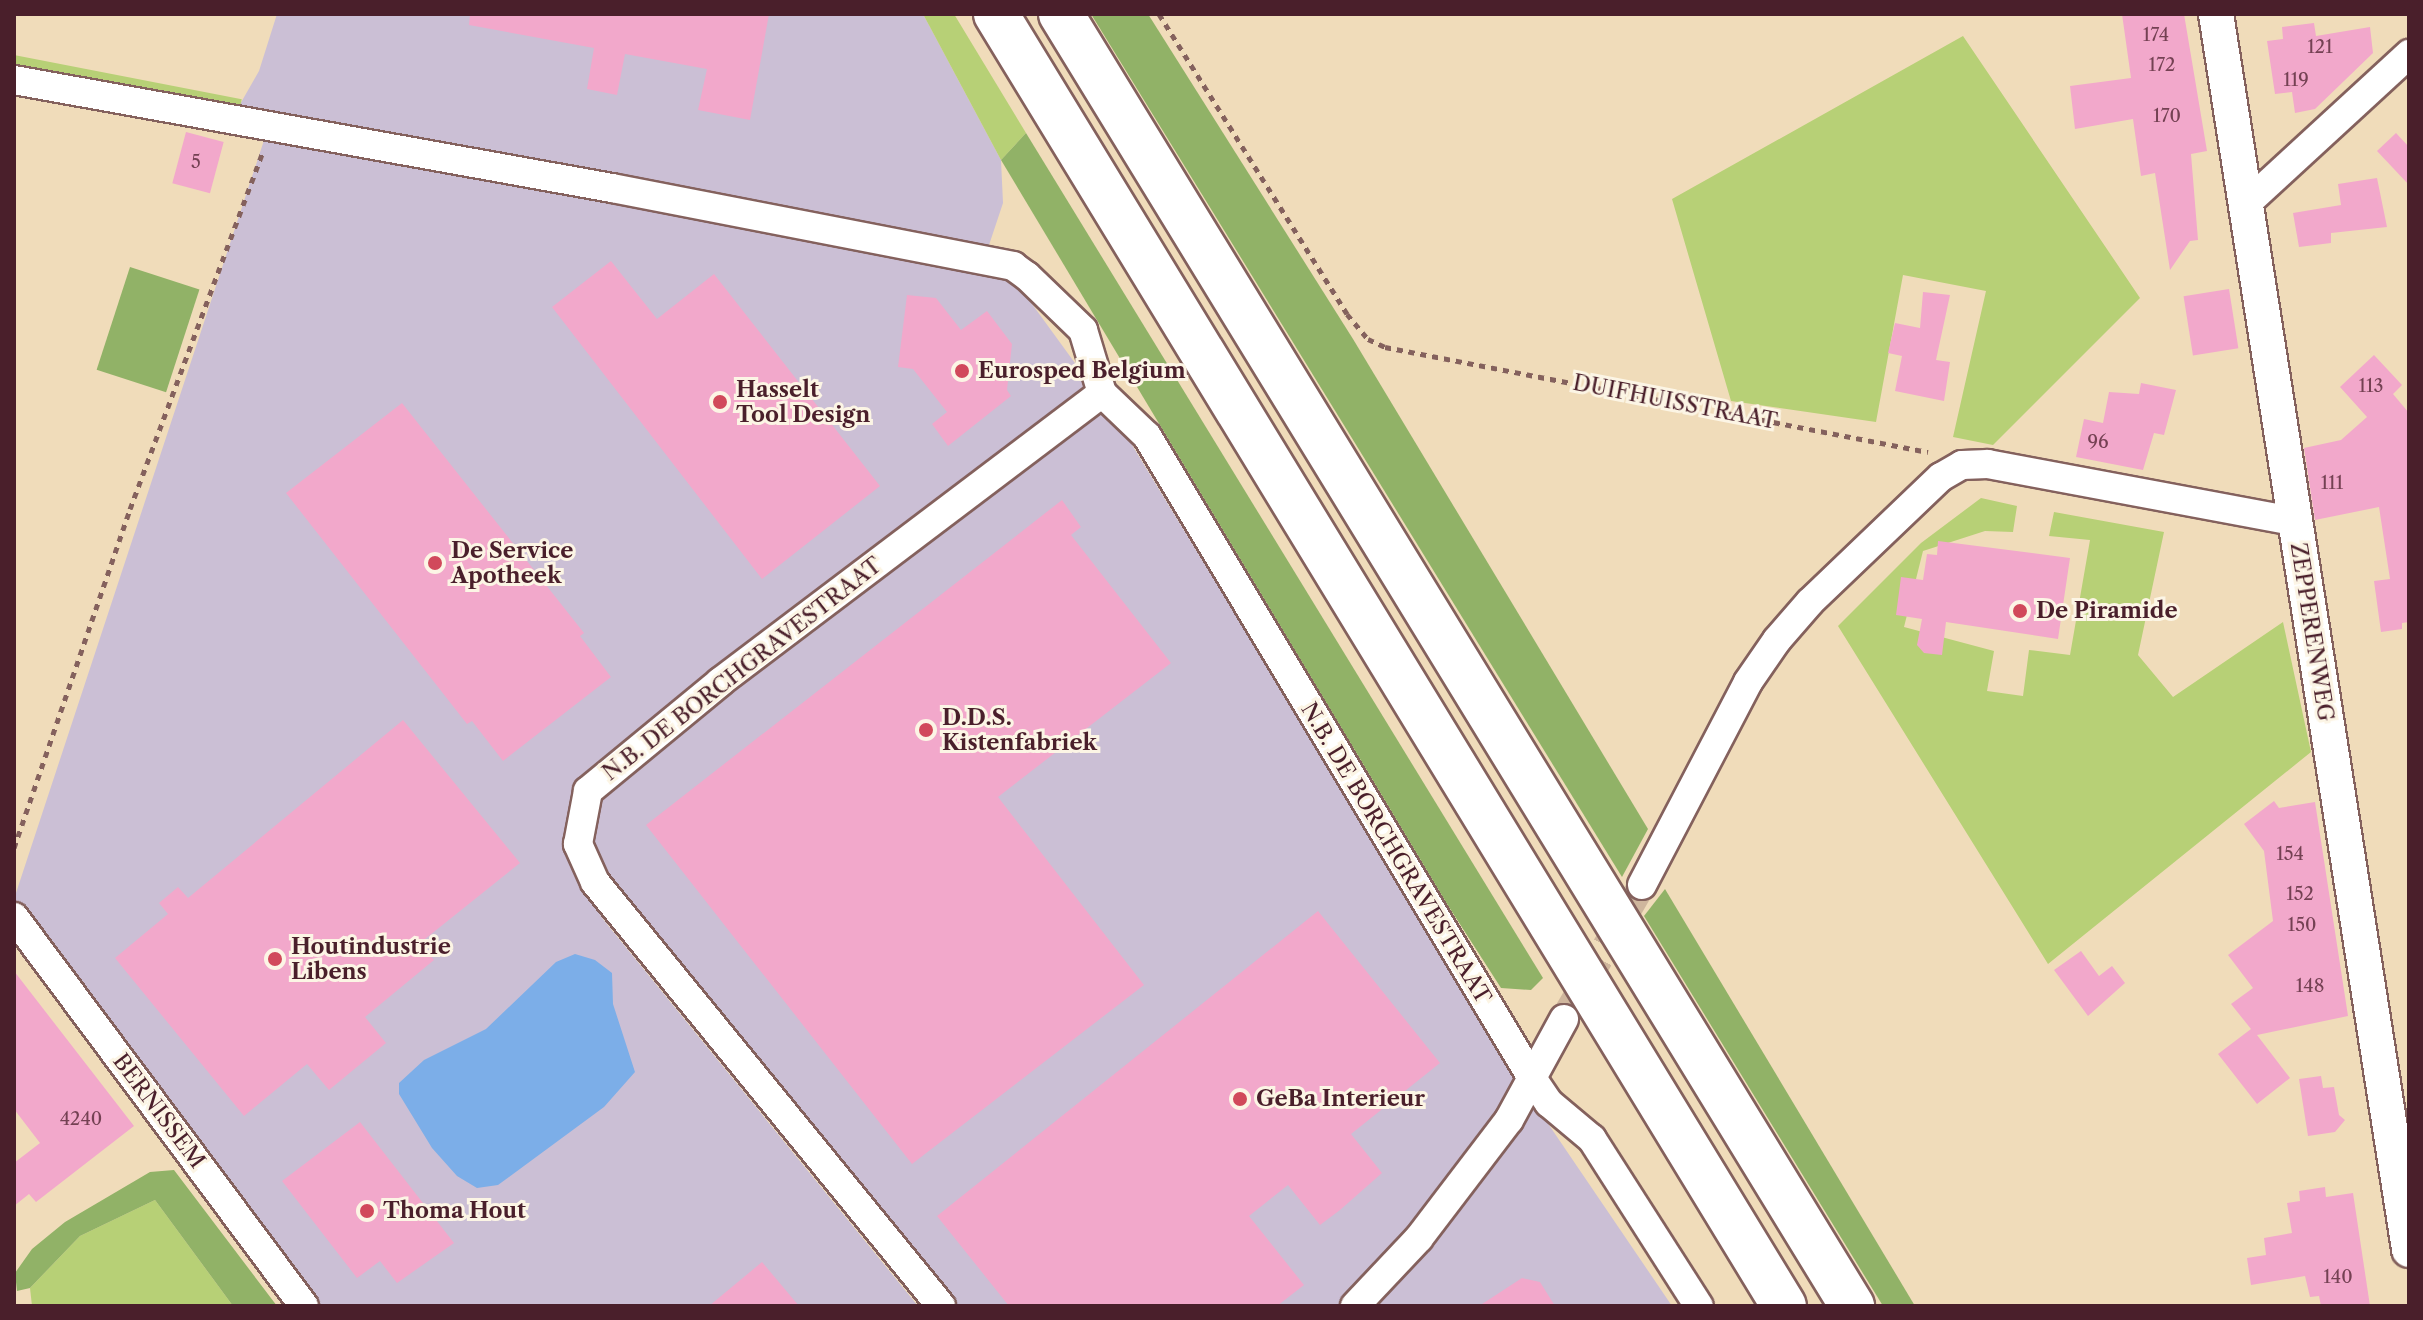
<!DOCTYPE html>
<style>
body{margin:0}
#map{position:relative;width:2423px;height:1320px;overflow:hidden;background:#f0dcba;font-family:"Libre Caslon Text",serif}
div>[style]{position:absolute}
.industrial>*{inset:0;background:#cbbfd5}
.green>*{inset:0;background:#b7d076;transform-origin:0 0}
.forest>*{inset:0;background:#91b267;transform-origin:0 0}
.water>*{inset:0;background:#7caee8}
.building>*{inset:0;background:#f2a8cb;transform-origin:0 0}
.minor-tunnel>*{height:28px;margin-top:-14px;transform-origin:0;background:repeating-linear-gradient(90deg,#cfb69d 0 28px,transparent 0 42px)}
.path>*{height:5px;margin-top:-2.5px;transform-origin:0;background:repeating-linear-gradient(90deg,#84615d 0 6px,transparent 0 12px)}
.roads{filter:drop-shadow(2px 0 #84615d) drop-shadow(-2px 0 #84615d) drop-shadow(0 2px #84615d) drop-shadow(0 -2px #84615d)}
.minor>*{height:28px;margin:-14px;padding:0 14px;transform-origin:14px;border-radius:14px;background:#fff}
.tertiary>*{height:34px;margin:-17px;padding:0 17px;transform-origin:17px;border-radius:17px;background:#fff}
.trunk>*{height:44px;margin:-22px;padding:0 22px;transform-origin:22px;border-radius:22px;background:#fff}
.dots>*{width:22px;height:22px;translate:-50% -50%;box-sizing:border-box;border:4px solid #fcf5e5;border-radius:50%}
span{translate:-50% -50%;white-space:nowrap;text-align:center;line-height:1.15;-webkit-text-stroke:6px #fcf5e5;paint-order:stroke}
.number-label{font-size:18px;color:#744153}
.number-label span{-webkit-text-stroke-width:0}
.poi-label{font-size:22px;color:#4a1f2b;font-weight:700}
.left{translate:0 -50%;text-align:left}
.street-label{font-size:22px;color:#4a1f2b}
.frame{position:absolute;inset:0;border:16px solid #4a1f2b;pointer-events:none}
</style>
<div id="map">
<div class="industrial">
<i style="clip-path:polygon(277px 14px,923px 14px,1001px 160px,1003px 203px,989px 245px,1120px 425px,1511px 1069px,1672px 1306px,951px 1306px,598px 913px,918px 1306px,315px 1306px,14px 899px,272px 116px,235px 113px,259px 71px)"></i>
</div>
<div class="green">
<i style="clip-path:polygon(923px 14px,954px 14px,1026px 133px,1001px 160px)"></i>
<i style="clip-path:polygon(1963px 36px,2140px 298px,1993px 445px,1953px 437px,1986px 291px,1903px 275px,1876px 422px,1731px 401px,1672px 199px)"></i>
<i style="left:14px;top:55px;width:232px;height:15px;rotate:11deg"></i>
<i style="clip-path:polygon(1981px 498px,2017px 506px,2013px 532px,1985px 531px,1923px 551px,1904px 627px,1994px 651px,1987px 691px,2023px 696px,2029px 650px,2070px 655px,2090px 540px,2049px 536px,2054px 512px,2164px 532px,2138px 655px,2173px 697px,2283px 622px,2311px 752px,2048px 964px,1838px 626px,1921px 543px)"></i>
<i style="clip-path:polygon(155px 1200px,233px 1306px,32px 1306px,30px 1288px,80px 1236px)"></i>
</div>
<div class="forest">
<i style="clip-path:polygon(1091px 14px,1148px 14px,1353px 339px,1648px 829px,1622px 877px)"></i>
<i style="clip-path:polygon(1026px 133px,1543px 978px,1531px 990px,1501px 988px,1447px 904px,1001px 160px)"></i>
<i style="left:130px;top:267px;width:73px;height:108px;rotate:18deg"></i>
<i style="clip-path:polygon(1665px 889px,1915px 1306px,1883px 1306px,1644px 916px)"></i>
<i style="clip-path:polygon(174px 1170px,277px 1306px,233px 1306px,155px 1200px,80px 1236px,30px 1288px,17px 1291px,15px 1273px,32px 1249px,65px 1222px,150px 1172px)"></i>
</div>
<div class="water">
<i style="clip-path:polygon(575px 954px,595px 960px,612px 973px,613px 1004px,635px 1072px,604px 1107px,498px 1185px,477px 1188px,457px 1176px,432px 1148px,399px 1094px,399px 1083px,424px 1060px,486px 1029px,556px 962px)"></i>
</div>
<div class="building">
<i style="clip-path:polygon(470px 14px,769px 14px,750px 120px,698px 110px,707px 69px,625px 54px,617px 95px,587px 89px,594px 48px,469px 25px)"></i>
<i style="clip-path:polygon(2122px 14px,2184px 14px,2207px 151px,2191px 154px,2198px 240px,2190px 241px,2170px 270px,2155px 173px,2141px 176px,2133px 119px,2075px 129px,2070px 86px,2131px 78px)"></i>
<i style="clip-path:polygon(2314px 23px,2316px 36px,2370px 27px,2373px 53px,2315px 109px,2295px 113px,2292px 92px,2275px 94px,2267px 41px,2283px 39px,2282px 27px)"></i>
<i style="left:186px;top:132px;width:39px;height:53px;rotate:15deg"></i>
<i style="clip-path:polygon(2396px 133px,2409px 147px,2409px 185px,2377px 151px)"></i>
<i style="clip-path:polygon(2377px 178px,2387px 227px,2331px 233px,2331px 243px,2299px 247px,2293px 213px,2341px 205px,2338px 184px)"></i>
<i style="clip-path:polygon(611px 261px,657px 319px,714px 274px,880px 486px,762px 579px,552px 307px)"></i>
<i style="left:2229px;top:289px;width:60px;height:46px;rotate:81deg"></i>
<i style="clip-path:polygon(1923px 292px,1950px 295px,1936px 360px,1950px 362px,1944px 401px,1895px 391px,1902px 356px,1888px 353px,1895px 323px,1920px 328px)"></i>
<i style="clip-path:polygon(907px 295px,936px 298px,961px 330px,987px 311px,1012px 344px,1007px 390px,1011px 396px,948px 446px,932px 424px,947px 412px,913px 369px,898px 367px)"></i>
<i style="clip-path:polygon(2374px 355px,2402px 385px,2393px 394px,2409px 413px,2409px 622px,2402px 623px,2402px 629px,2381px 632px,2374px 581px,2390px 579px,2379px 507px,2315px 520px,2304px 448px,2341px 440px,2367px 417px,2340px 387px)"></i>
<i style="clip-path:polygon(2141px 383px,2176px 390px,2164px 435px,2154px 433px,2143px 470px,2076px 457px,2084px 419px,2103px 423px,2109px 392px,2139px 394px)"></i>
<i style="clip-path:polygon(402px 403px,584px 633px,580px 636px,611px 677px,503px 761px,472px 721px,467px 724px,286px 493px)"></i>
<i style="clip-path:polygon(1062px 500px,1081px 527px,1071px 535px,1171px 663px,998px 797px,1144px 985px,912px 1164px,646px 825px)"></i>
<i style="clip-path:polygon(1938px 541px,2070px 558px,2058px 639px,1946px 622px,1942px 655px,1924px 653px,1917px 645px,1922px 619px,1896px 615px,1901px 577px,1923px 580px,1927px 554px,1937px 555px)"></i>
<i style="clip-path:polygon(403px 720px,520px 863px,420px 943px,434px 960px,365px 1017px,386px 1043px,329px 1090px,307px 1064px,244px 1116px,115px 958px,168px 914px,159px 903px,178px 887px,188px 898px)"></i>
<i style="clip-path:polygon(2274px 801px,2279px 808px,2315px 802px,2348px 1016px,2257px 1035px,2290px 1078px,2257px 1104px,2218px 1054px,2251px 1029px,2231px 1004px,2253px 988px,2228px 955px,2273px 921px,2264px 851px,2244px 824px)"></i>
<i style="clip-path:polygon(1318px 911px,1440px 1063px,1351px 1134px,1382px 1173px,1340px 1210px,1320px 1225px,1288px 1185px,1249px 1216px,1304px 1285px,1277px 1306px,1009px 1306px,937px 1216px)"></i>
<i style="clip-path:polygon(2081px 951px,2099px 976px,2112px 966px,2125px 983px,2088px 1016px,2054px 970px)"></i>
<i style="clip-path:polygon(14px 971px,134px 1126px,36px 1202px,29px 1194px,14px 1206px,14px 1163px,40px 1143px,14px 1109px)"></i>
<i style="clip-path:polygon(2321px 1076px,2323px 1088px,2334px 1087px,2339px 1115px,2345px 1120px,2335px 1132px,2308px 1136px,2299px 1079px)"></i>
<i style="clip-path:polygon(360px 1122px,454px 1243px,397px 1283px,380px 1261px,357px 1278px,282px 1181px)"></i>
<i style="clip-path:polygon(2325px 1187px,2326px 1197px,2353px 1193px,2370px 1306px,2321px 1306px,2319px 1296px,2310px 1297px,2305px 1276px,2251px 1285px,2247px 1258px,2266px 1255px,2264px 1238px,2292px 1233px,2287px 1203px,2300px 1201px,2299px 1191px)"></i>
<i style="clip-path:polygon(762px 1262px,799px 1306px,709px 1306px)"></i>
<i style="clip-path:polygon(1522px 1278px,1540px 1282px,1555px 1306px,1479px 1306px)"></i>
</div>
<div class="minor-tunnel">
<i style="left:1564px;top:1019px;width:155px;rotate:-59.8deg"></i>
</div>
<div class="path">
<i style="left:1159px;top:14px;width:354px;rotate:57.9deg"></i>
<i style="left:1347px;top:314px;width:33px;rotate:50deg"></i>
<i style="left:1368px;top:339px;width:19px;rotate:25deg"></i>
<i style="left:1385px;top:347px;width:553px;rotate:10.94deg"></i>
<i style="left:14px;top:848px;width:358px;rotate:-71.1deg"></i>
<i style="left:130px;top:509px;width:381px;rotate:-69.6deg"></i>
</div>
<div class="roads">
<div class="minor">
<i style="left:14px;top:80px;width:608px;rotate:10.24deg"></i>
<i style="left:612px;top:188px;width:409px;rotate:11deg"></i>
<i style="left:1013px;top:266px;width:17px;rotate:36deg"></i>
<i style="left:1027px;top:276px;width:78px;rotate:44deg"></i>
<i style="left:1083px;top:330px;width:66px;rotate:73.2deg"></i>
<i style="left:1102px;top:393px;width:62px;rotate:43.7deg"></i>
<i style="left:1147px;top:436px;width:749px;rotate:59.05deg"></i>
<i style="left:1532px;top:1078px;width:30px;rotate:56deg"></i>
<i style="left:1549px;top:1103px;width:56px;rotate:39.9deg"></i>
<i style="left:1592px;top:1139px;width:198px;rotate:57.4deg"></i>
<i style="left:2246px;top:204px;width:222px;rotate:-42.6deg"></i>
<i style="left:1642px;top:885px;width:229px;rotate:-62.4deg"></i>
<i style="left:1748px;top:682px;width:51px;rotate:-55.4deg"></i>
<i style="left:1777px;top:640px;width:50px;rotate:-49deg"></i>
<i style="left:1810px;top:602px;width:181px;rotate:-43.7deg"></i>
<i style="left:1941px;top:477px;width:24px;rotate:-30deg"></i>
<i style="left:1962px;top:465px;width:26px;rotate:-2deg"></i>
<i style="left:1988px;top:464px;width:311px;rotate:10.6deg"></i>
<i style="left:14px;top:917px;width:485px;rotate:53.3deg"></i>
<i style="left:941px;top:1306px;width:547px;rotate:-129.22deg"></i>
<i style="left:595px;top:882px;width:42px;rotate:-114.1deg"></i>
<i style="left:578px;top:844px;width:54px;rotate:-79.3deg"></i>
<i style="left:588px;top:791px;width:171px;rotate:-39.5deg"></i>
<i style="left:720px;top:682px;width:479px;rotate:-37.1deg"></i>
<i style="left:1355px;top:1306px;width:93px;rotate:-46.7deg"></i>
<i style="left:1419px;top:1238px;width:148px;rotate:-52.7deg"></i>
<i style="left:1509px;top:1120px;width:115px;rotate:-61.4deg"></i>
</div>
<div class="tertiary">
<i style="left:2216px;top:14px;width:1251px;rotate:81.12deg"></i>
</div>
<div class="trunk">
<i style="left:996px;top:14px;width:1513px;rotate:58.62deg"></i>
<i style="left:1061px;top:14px;width:1515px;rotate:58.52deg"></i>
</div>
</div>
<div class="dots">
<i style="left:962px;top:371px;background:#d1495b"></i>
<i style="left:720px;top:402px;background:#d1495b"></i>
<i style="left:435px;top:563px;background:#d1495b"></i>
<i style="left:2020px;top:611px;background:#d1495b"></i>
<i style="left:926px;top:730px;background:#d1495b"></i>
<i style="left:275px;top:959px;background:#d1495b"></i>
<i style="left:1240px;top:1099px;background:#d1495b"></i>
<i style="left:367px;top:1211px;background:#d1495b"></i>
</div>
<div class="number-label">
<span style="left:2156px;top:35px">174</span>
<span style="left:2320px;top:47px">121</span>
<span style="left:2162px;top:65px">172</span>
<span style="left:2296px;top:80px">119</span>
<span style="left:2167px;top:116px">170</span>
<span style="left:196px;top:162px">5</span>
<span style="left:2371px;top:386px">113</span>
<span style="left:2098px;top:442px">96</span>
<span style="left:2332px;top:483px">111</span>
<span style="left:2290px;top:854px">154</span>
<span style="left:2300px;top:894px">152</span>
<span style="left:2302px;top:925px">150</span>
<span style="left:2310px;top:986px">148</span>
<span style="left:81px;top:1119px">4240</span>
<span style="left:2338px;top:1277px">140</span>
</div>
<div class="poi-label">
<span class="left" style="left:978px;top:371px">Eurosped Belgium</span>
<span class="left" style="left:736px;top:402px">Hasselt<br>Tool Design</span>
<span class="left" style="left:451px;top:563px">De Service<br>Apotheek</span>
<span class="left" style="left:2036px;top:611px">De Piramide</span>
<span class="left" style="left:942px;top:730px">D.D.S.<br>Kistenfabriek</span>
<span class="left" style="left:291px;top:959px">Houtindustrie<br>Libens</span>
<span class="left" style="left:1256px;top:1099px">GeBa Interieur</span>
<span class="left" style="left:383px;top:1211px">Thoma Hout</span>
</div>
<div class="street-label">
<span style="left:1675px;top:402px;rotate:11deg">DUIFHUISSTRAAT</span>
<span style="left:2312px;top:632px;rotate:81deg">ZEPPERENWEG</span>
<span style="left:742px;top:669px;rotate:-38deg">N.B. DE BORCHGRAVESTRAAT</span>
<span style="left:1396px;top:853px;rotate:59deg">N.B. DE BORCHGRAVESTRAAT</span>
<span style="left:159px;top:1111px;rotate:53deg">BERNISSEM</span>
</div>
<div class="frame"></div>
</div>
